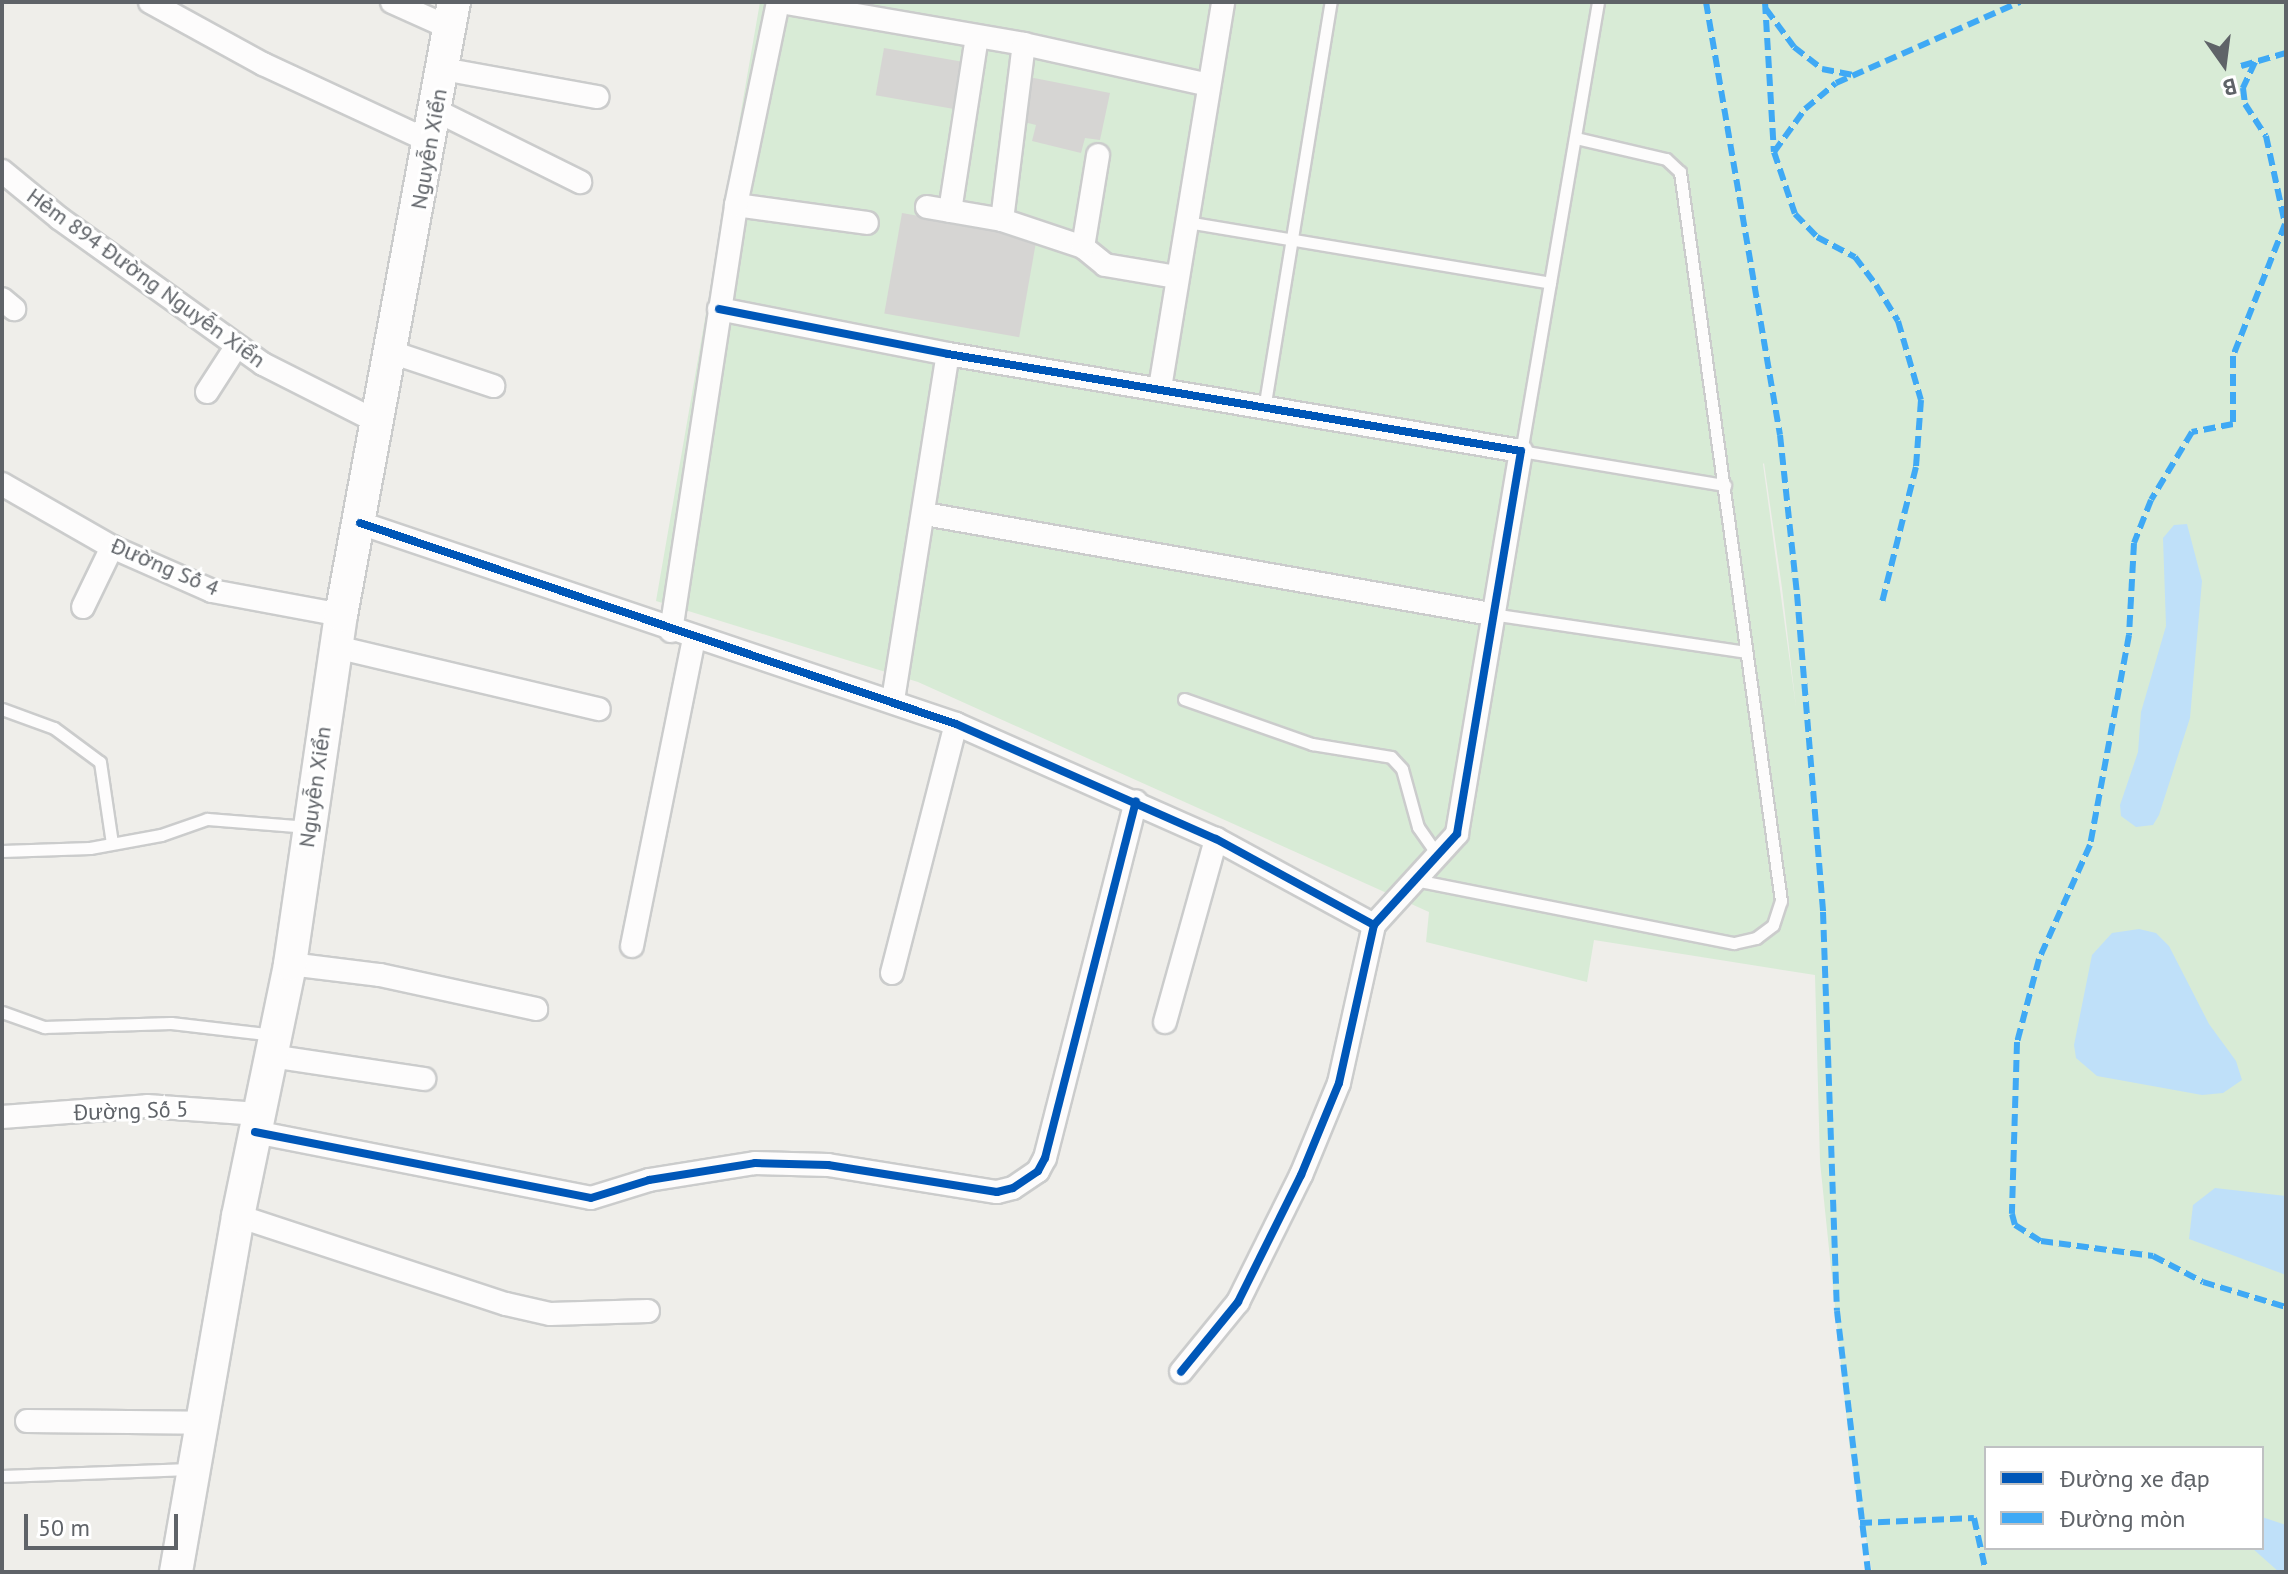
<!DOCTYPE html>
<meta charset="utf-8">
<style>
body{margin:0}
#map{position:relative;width:2288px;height:1574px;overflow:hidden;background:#efeeea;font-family:"PT Sans",sans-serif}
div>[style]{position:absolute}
.green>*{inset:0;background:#d8ebd6}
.water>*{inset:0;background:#bfe0f9}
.building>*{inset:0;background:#d6d5d3;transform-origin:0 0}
.roads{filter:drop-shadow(2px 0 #cbcccc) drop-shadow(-2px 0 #cbcccc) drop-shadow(0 2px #cbcccc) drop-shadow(0 -2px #cbcccc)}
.lane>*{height:11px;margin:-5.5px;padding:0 5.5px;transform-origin:5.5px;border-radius:5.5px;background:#fdfcfc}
.street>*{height:22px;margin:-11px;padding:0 11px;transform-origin:11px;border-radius:11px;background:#fdfcfc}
.secondary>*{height:32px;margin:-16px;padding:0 16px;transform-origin:16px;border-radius:16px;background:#fdfcfc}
.quiet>*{height:6px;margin-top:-3px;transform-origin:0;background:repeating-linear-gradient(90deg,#3fa9f5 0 12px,transparent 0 18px)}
.cycleway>*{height:8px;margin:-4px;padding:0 4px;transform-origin:4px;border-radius:4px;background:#0057b8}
span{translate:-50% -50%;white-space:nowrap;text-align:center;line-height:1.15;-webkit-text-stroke:6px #fff;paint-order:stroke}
.street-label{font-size:22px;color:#5f6368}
.frame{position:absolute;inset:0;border:4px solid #5f6368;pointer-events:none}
.legend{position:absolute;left:1984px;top:1446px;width:280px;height:104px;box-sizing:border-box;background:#fff;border:2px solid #bfc1c3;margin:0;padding:10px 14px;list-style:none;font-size:24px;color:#5f6368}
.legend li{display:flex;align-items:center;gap:16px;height:40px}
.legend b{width:40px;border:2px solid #bfc1c3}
.north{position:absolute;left:2184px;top:24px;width:80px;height:80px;-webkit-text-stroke:6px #fff;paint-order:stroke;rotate:166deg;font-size:22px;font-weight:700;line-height:32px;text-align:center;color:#5f6368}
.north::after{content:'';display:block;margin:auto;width:28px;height:36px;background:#5f6368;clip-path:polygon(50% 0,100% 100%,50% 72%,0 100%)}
.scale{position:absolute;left:24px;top:1514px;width:154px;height:36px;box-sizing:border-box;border:4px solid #5f6368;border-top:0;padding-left:10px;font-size:24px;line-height:28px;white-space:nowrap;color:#5f6368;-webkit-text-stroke:6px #fff;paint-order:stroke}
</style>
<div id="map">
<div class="green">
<i style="clip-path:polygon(evenodd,760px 2px,2286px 2px,2286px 1572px,1872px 1572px,1850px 1451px,1820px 1162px,1815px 975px,1594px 940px,1587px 982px,1426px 942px,1429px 912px,918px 682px,656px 601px,760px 2px,1764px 463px,1782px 588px,1796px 707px,1763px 464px,1764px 463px,760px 2px,1986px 1448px,2262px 1448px,2262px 1548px,1986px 1548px,1986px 1448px)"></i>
</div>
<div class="water">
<i style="clip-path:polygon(2187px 524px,2202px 581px,2190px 718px,2159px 815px,2153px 825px,2136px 827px,2121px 816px,2120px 805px,2138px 752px,2141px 712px,2166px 626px,2163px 538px,2174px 525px)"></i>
<i style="clip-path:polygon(2139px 929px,2156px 933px,2169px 946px,2209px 1024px,2236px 1061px,2242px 1080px,2223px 1093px,2202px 1095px,2097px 1076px,2076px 1058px,2074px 1045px,2092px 955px,2112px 933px)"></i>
<i style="clip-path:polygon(2215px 1188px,2286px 1196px,2286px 1275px,2189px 1239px,2193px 1205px)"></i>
<i style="clip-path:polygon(2262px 1517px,2286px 1525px,2286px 1572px,2279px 1572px,2252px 1548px,2262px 1548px)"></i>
</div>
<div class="building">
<i style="left:884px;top:48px;width:81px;height:48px;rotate:10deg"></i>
<i style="clip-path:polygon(1029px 77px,1110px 93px,1100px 140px,1085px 138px,1081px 153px,1032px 141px,1036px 125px,1020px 121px)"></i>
<i style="left:902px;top:213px;width:137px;height:102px;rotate:10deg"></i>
</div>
<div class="roads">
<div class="lane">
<i style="left:1598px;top:2px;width:456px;rotate:99.7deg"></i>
<i style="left:1521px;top:451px;width:207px;rotate:9.5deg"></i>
<i style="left:1187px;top:222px;width:368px;rotate:9.5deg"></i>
<i style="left:1264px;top:409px;width:412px;rotate:-80.7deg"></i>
<i style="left:1492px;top:614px;width:256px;rotate:8.5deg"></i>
<i style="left:1184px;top:699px;width:136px;rotate:19.4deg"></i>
<i style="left:1312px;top:744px;width:80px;rotate:9.3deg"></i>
<i style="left:1391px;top:757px;width:16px;rotate:47deg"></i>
<i style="left:1402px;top:769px;width:60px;rotate:74.6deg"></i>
<i style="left:1418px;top:827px;width:33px;rotate:55deg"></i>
<i style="left:2px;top:709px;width:55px;rotate:20.1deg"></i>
<i style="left:54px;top:728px;width:57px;rotate:36.5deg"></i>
<i style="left:100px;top:762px;width:82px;rotate:81.6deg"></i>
<i style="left:2px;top:851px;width:88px;rotate:-2deg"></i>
<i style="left:90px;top:848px;width:72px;rotate:-10.4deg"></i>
<i style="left:161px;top:835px;width:49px;rotate:-19.2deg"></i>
<i style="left:207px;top:819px;width:102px;rotate:4.5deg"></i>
<i style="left:1415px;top:880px;width:325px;rotate:11.2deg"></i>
<i style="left:1734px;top:943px;width:23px;rotate:-13deg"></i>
<i style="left:1756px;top:938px;width:21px;rotate:-37deg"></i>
<i style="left:1773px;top:925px;width:25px;rotate:-72deg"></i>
<i style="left:1781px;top:901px;width:736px;rotate:-97.89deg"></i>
<i style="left:1680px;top:172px;width:19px;rotate:-137deg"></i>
<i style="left:1666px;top:159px;width:92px;rotate:-166.9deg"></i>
<i style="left:2px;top:1012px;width:45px;rotate:19.7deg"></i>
<i style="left:44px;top:1027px;width:127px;rotate:-1.8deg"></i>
<i style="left:171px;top:1023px;width:104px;rotate:6.6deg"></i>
<i style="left:2px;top:1476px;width:188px;rotate:-2.1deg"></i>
</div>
<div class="street">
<i style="left:150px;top:2px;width:129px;rotate:28.8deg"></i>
<i style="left:263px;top:64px;width:185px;rotate:24.9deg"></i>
<i style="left:392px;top:2px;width:64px;rotate:24.1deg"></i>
<i style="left:781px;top:2px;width:247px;rotate:9.8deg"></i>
<i style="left:1024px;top:44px;width:189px;rotate:12.5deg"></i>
<i style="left:443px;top:69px;width:157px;rotate:10.3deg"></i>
<i style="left:437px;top:111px;width:160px;rotate:26.4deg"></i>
<i style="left:2px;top:171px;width:74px;rotate:39.5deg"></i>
<i style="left:59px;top:218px;width:251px;rotate:35.6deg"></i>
<i style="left:263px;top:364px;width:131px;rotate:26.8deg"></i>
<i style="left:736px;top:205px;width:132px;rotate:7.8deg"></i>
<i style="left:927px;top:207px;width:76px;rotate:9.8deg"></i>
<i style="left:1002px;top:220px;width:85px;rotate:18.4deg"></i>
<i style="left:1083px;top:247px;width:28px;rotate:39deg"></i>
<i style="left:1105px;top:265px;width:73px;rotate:9.5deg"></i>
<i style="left:950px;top:211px;width:176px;rotate:-81.2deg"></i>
<i style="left:1002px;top:220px;width:177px;rotate:-82.9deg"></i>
<i style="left:1083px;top:247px;width:93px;rotate:-80.7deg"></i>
<i style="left:2px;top:299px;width:16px;rotate:40deg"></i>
<i style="left:719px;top:309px;width:233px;rotate:11.1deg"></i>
<i style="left:948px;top:354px;width:581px;rotate:9.61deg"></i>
<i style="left:1521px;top:451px;width:388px;rotate:99.5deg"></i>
<i style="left:1457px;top:834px;width:123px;rotate:132.4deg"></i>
<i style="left:391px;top:352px;width:108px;rotate:18.4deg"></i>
<i style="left:1160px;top:388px;width:391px;rotate:-80.7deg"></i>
<i style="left:207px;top:392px;width:54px;rotate:-57.2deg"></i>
<i style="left:2px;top:484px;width:127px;rotate:29.8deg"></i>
<i style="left:112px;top:547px;width:109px;rotate:23.7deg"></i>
<i style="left:212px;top:591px;width:131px;rotate:10.5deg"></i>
<i style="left:925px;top:514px;width:575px;rotate:10.02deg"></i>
<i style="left:360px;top:523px;width:629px;rotate:18.64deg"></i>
<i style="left:956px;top:724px;width:284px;rotate:23.9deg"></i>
<i style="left:1216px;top:839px;width:180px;rotate:28.6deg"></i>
<i style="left:1374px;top:925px;width:162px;rotate:102.5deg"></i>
<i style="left:1339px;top:1083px;width:100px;rotate:112.4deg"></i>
<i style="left:1301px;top:1175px;width:142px;rotate:116.4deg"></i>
<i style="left:1238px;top:1302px;width:90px;rotate:129.2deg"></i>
<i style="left:83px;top:607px;width:67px;rotate:-64.2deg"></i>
<i style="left:671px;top:631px;width:431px;rotate:-81.3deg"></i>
<i style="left:736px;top:205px;width:207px;rotate:-78.3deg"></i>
<i style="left:336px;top:647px;width:270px;rotate:13.3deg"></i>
<i style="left:893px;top:700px;width:350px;rotate:-81deg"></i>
<i style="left:632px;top:946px;width:314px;rotate:-78.6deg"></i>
<i style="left:290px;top:964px;width:91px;rotate:7deg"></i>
<i style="left:380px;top:975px;width:160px;rotate:12.3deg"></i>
<i style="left:892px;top:973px;width:257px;rotate:-75.6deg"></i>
<i style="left:1165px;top:1022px;width:190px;rotate:-74.4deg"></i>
<i style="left:271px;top:1056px;width:155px;rotate:8.5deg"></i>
<i style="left:2px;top:1117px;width:145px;rotate:-4.3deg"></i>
<i style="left:147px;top:1106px;width:112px;rotate:4.1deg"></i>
<i style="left:255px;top:1132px;width:342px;rotate:11.1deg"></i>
<i style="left:591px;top:1198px;width:61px;rotate:-17.2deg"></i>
<i style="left:649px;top:1180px;width:107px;rotate:-9.1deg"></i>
<i style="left:755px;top:1163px;width:73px;rotate:1.6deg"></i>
<i style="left:828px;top:1165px;width:171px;rotate:9.1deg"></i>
<i style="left:997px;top:1192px;width:16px;rotate:-14deg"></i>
<i style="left:1013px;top:1188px;width:30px;rotate:-34deg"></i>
<i style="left:1038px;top:1171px;width:15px;rotate:-62deg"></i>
<i style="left:1045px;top:1158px;width:368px;rotate:-75.7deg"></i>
<i style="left:238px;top:1216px;width:282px;rotate:18.2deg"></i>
<i style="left:506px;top:1304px;width:45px;rotate:12.8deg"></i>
<i style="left:550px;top:1314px;width:98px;rotate:-1.8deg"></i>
<i style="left:27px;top:1421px;width:177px;rotate:0.6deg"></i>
</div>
<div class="secondary">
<i style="left:176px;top:1572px;width:361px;rotate:-80.1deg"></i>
<i style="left:238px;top:1216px;width:257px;rotate:-78.3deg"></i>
<i style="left:290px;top:964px;width:353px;rotate:-81.7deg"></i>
<i style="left:341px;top:615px;width:623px;rotate:-79.56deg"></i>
</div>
</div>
<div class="quiet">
<i style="left:1706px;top:2px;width:439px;rotate:80.3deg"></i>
<i style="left:1780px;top:435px;width:160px;rotate:83.9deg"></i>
<i style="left:1797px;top:594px;width:319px;rotate:85.3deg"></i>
<i style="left:1823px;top:912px;width:399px;rotate:88deg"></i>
<i style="left:1837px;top:1311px;width:263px;rotate:83.2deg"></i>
<i style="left:1765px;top:2px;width:150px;rotate:86.6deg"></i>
<i style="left:1774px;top:152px;width:65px;rotate:71.3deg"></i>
<i style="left:1795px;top:214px;width:32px;rotate:46deg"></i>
<i style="left:1817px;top:237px;width:43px;rotate:27.8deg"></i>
<i style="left:1855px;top:257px;width:35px;rotate:53deg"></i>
<i style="left:1876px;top:285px;width:42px;rotate:58.6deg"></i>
<i style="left:1898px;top:321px;width:82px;rotate:73.8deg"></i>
<i style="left:1921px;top:400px;width:67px;rotate:94.3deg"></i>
<i style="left:1916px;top:467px;width:139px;rotate:104.1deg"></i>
<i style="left:1766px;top:9px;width:47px;rotate:53.6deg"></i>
<i style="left:1794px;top:47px;width:36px;rotate:38deg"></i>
<i style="left:1822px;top:69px;width:33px;rotate:11deg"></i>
<i style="left:2255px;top:62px;width:29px;rotate:115deg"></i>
<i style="left:2243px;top:88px;width:16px;rotate:83deg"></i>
<i style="left:2245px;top:104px;width:38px;rotate:57deg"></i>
<i style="left:2266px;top:136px;width:90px;rotate:77.8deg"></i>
<i style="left:2285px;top:224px;width:142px;rotate:111.5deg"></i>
<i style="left:2233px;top:356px;width:68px;rotate:90deg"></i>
<i style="left:2233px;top:424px;width:42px;rotate:169deg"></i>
<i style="left:2192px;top:432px;width:79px;rotate:121.1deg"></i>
<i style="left:2151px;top:500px;width:46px;rotate:111.6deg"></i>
<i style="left:2134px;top:543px;width:92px;rotate:93.1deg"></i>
<i style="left:2129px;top:635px;width:214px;rotate:100.5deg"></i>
<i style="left:2090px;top:845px;width:125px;rotate:114.1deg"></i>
<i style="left:2039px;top:959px;width:86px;rotate:104.8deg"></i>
<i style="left:2017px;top:1042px;width:172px;rotate:91.7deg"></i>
<i style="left:2012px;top:1214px;width:11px;rotate:75deg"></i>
<i style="left:2015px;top:1225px;width:31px;rotate:32deg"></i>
<i style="left:2041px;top:1241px;width:113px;rotate:7.6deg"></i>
<i style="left:2153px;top:1256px;width:56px;rotate:27.5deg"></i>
<i style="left:2203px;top:1282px;width:87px;rotate:16.8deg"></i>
<i style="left:2241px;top:66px;width:47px;rotate:-16.1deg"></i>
<i style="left:1774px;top:152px;width:53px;rotate:-54.2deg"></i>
<i style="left:1805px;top:109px;width:40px;rotate:-40deg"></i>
<i style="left:1836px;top:83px;width:201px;rotate:-23.8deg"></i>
<i style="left:1860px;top:1523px;width:114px;rotate:-2.5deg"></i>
<i style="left:1974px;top:1518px;width:55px;rotate:77.5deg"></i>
</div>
<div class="cycleway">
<i style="left:719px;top:309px;width:233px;rotate:11.1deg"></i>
<i style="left:948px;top:354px;width:581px;rotate:9.61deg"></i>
<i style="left:1521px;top:451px;width:388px;rotate:99.5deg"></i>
<i style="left:1457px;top:834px;width:123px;rotate:132.4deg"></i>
<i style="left:360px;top:523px;width:629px;rotate:18.64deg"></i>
<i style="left:956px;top:724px;width:284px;rotate:23.9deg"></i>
<i style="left:1216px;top:839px;width:180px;rotate:28.6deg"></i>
<i style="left:1374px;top:925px;width:162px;rotate:102.5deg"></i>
<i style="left:1339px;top:1083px;width:100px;rotate:112.4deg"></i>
<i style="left:1301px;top:1175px;width:142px;rotate:116.4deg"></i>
<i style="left:1238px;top:1302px;width:90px;rotate:129.2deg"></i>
<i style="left:255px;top:1132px;width:342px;rotate:11.1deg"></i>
<i style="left:591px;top:1198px;width:61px;rotate:-17.2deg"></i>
<i style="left:649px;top:1180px;width:107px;rotate:-9.1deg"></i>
<i style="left:755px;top:1163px;width:73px;rotate:1.6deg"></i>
<i style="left:828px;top:1165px;width:171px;rotate:9.1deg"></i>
<i style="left:997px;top:1192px;width:16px;rotate:-14deg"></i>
<i style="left:1013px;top:1188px;width:30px;rotate:-34deg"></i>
<i style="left:1038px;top:1171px;width:15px;rotate:-62deg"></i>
<i style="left:1045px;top:1158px;width:368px;rotate:-75.7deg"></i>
</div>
<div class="street-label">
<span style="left:429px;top:149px;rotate:-80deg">Nguyễn Xiển</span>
<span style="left:146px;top:278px;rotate:36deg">Hẻm 894 Đường Nguyễn Xiển</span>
<span style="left:165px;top:567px;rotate:23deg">Đường Số 4</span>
<span style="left:315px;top:787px;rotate:-82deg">Nguyễn Xiển</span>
<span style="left:131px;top:1111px;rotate:-2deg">Đường Số 5</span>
</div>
<div class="frame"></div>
<ul class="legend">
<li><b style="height:10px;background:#0057b8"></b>Đường xe đạp</li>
<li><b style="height:10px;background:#3fa9f5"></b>Đường mòn</li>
</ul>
<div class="north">B</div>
<div class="scale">50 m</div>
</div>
